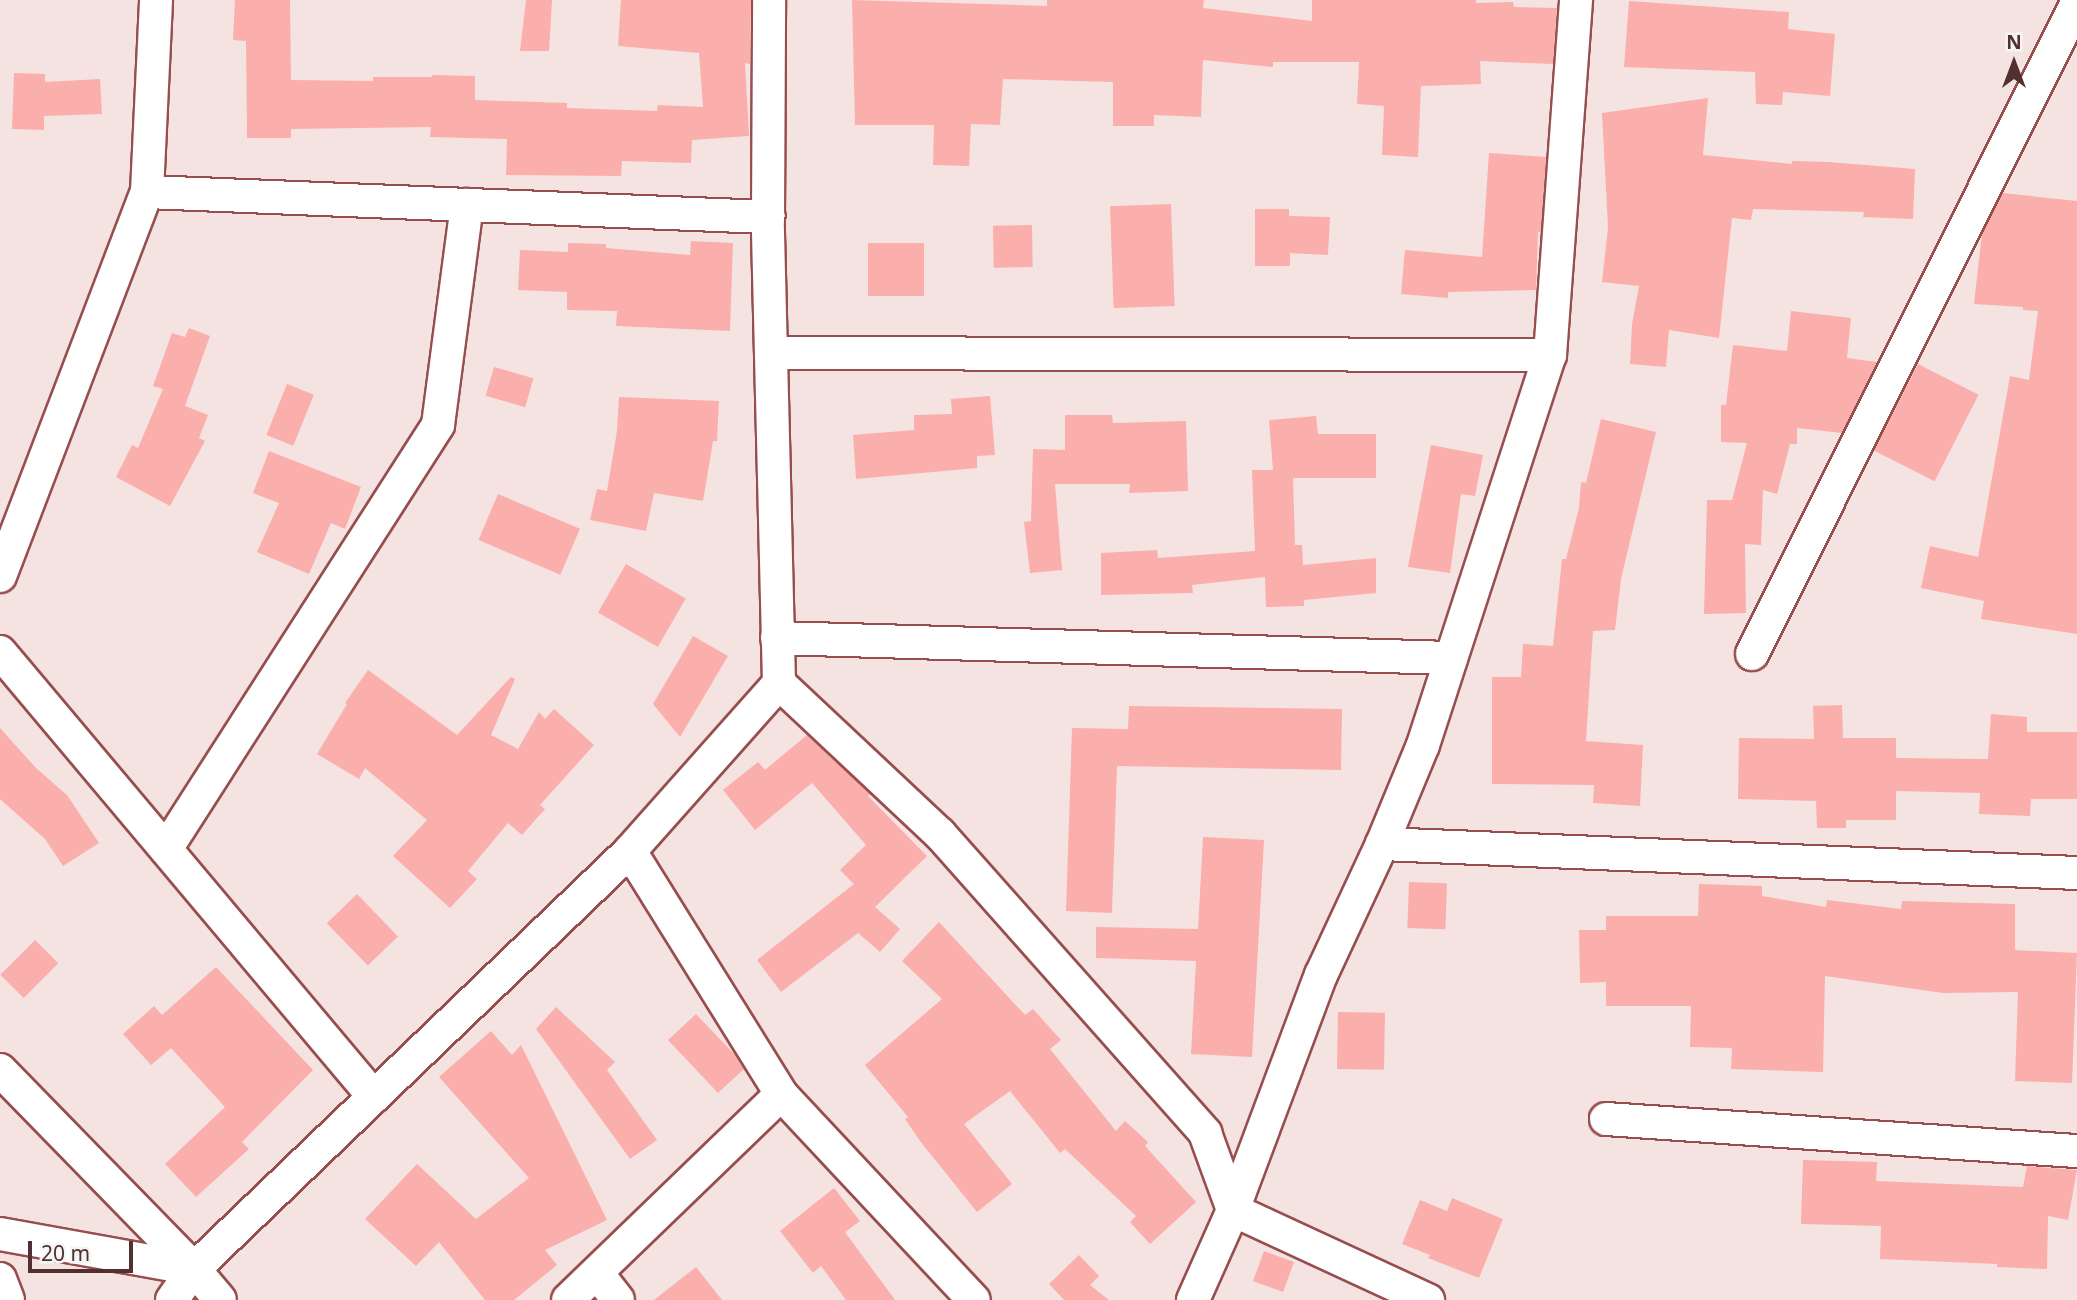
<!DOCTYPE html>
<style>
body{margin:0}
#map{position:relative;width:2077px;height:1300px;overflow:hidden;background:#f5e3e2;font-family:"Noto Sans",sans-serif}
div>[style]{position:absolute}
.building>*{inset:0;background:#faafac;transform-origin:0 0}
.roads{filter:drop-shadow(2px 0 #974e4e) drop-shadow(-2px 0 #974e4e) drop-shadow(0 2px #974e4e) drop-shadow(0 -2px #974e4e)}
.minor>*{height:32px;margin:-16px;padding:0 16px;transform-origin:16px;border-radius:16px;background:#fff}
span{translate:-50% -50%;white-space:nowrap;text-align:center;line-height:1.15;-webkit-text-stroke:6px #f5f5f5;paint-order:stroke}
.north{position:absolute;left:1979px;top:28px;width:70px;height:70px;-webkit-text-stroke:5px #f5f5f5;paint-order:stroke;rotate:0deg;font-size:19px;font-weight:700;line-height:28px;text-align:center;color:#51302f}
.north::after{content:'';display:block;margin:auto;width:24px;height:32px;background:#51302f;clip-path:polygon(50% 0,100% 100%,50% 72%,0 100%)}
.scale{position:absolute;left:28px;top:1241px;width:105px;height:32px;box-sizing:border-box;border:4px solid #51302f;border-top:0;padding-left:9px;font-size:21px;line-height:24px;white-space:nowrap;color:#51302f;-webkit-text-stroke:5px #f5f5f5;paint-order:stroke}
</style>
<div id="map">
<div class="building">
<i style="clip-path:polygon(235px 0,290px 0,291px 80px,373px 81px,373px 77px,432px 77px,432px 75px,475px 76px,475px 100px,567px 103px,567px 108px,657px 111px,658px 105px,703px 107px,699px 53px,618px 46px,621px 0,751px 0,750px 64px,745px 63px,749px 136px,692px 140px,691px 163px,622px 161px,621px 176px,506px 175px,507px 139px,430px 137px,431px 127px,291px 129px,291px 138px,247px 138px,246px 41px,233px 40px)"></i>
<i style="clip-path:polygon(526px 0,552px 0,549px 51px,520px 51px)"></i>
<i style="clip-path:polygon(852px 0,1047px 6px,1047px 0,1204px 0,1203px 8px,1312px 21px,1312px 0,1476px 0,1476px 3px,1513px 2px,1514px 7px,1557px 8px,1553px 64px,1480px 61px,1481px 84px,1421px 86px,1418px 157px,1382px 155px,1384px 106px,1357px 104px,1359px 62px,1273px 62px,1273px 67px,1203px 60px,1201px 117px,1154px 115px,1154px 126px,1113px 126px,1113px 82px,1003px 79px,1000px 125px,971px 124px,969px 166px,933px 165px,934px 125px,855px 125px)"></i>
<i style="clip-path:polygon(1629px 1px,1789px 12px,1788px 29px,1835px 34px,1830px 96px,1783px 92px,1782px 105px,1756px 104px,1755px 72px,1624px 67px)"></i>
<i style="clip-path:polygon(14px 73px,45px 74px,45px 82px,100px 79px,102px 114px,44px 116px,44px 130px,12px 129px)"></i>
<i style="clip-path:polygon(1708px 98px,1703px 155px,1792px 164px,1792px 161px,1828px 162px,1915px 169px,1913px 219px,1863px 217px,1864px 212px,1753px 209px,1751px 220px,1732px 218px,1719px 338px,1669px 330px,1666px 367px,1630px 364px,1632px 324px,1639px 286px,1602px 282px,1608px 228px,1602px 113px)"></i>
<i style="clip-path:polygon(1489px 153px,1546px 157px,1541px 232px,1538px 232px,1536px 290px,1448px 292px,1448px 298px,1401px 294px,1405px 250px,1482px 257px)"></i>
<i style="clip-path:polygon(2003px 193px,2077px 201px,2077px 634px,1981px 619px,1984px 601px,1921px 588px,1930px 546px,1978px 557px,2010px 376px,2029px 380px,2038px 311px,2023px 310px,2023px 307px,1974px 304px,1982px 233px)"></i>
<i style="left:1171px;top:204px;width:102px;height:61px;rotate:88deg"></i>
<i style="clip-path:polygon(1255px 209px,1289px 209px,1289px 216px,1330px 217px,1328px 255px,1290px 253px,1290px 266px,1255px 266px)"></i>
<i style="left:1032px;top:225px;width:42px;height:39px;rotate:89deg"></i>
<i style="clip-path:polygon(691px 241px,733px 243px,730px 331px,616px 326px,617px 311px,567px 310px,567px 292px,518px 290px,520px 250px,568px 252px,568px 243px,606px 244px,606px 248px,690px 255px)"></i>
<i style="left:868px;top:243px;width:56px;height:53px"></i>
<i style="clip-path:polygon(1791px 311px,1851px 318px,1847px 358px,1877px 362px,1842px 433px,1797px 428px,1797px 444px,1790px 444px,1777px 494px,1763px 490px,1761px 545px,1745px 544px,1746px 613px,1704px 614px,1707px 500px,1732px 500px,1747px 443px,1721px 442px,1721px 405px,1726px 405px,1733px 345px,1787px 351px)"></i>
<i style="clip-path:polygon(189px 328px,210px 336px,185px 406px,208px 415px,199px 438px,205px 441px,170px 506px,116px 477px,132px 445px,138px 448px,163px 389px,153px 386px,172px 333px,185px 337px)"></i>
<i style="left:1918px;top:364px;width:68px;height:97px;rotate:27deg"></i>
<i style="left:494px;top:367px;width:41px;height:30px;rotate:16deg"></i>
<i style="left:287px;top:384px;width:29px;height:55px;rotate:22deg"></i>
<i style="clip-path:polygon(990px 396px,995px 455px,977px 456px,977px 468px,856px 479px,853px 435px,914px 430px,914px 415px,952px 414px,951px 399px)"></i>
<i style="clip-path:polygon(619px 397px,719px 401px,717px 441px,713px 441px,703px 501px,654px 493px,646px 531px,590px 520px,597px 489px,607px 491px,617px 431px)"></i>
<i style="clip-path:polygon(1065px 415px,1112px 415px,1113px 423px,1186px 421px,1188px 491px,1129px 493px,1130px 484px,1055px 484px,1062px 570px,1030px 573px,1024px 522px,1031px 521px,1033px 449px,1065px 450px)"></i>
<i style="clip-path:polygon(1316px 416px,1318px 434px,1376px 434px,1376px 478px,1293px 478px,1295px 545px,1302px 545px,1303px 565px,1376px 558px,1376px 593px,1304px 600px,1304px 606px,1266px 607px,1265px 577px,1192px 585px,1193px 593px,1101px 595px,1101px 553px,1157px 550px,1158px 558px,1255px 551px,1252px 470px,1273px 470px,1269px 420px)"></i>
<i style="clip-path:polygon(1601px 419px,1656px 432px,1621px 579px,1615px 630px,1593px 631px,1586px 741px,1643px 745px,1640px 806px,1593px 803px,1594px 785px,1492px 784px,1492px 677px,1521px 677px,1523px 644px,1553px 646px,1562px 559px,1566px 559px,1579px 508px,1581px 482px,1586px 483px)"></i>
<i style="clip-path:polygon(1431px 445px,1483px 455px,1475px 496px,1461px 494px,1450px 573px,1408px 567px)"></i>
<i style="clip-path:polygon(269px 451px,361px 487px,345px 529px,331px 523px,309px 574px,257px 552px,279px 503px,253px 493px)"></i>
<i style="left:498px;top:494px;width:89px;height:50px;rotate:23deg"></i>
<i style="left:626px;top:564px;width:69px;height:56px;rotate:30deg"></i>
<i style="clip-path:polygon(693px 636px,728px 656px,680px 737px,653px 704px)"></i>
<i style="clip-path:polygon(368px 670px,457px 735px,511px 677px,515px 679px,491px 735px,518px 749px,539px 712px,545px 719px,554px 709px,594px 745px,540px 805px,545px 809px,522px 835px,508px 823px,468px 871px,477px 879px,450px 908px,393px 856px,427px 820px,365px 768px,359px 779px,317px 754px,347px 704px,345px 703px)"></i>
<i style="clip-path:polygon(1842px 705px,1843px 738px,1896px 738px,1896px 758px,1988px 759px,1991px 714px,2027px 717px,2027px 732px,2077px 732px,2077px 799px,2031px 799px,2030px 816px,1979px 814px,1980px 793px,1896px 791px,1896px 820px,1846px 820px,1846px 828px,1817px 828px,1816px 801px,1738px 799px,1739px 738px,1814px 739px,1813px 706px)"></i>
<i style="clip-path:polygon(1129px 706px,1342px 709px,1341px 770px,1117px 766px,1112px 913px,1066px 911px,1072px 728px,1128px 729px)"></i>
<i style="clip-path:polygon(0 728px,36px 768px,67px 795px,99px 843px,63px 866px,45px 839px,0 799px)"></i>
<i style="clip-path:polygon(807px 735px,871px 794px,868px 796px,927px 856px,875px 907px,900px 929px,880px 952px,858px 933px,781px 992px,757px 960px,854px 884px,840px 870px,866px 845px,812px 783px,755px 830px,723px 790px,758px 762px,765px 770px)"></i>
<i style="clip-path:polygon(1203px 837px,1264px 840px,1252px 1057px,1191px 1054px,1196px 961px,1096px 958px,1096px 927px,1198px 929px)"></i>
<i style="left:1409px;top:882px;width:38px;height:46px;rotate:2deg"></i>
<i style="clip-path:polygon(1699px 884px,1762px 886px,1762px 896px,1826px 907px,1827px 900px,1901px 909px,1902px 901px,2015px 904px,2015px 950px,2077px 953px,2072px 1083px,2015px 1081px,2018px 992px,1943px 993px,1825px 976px,1823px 1072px,1731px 1069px,1732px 1048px,1690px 1047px,1691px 1006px,1606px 1006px,1606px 982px,1580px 983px,1579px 930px,1606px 930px,1606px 916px,1698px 916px)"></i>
<i style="left:357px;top:894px;width:59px;height:42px;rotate:46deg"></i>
<i style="clip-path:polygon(939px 922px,1025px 1015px,1033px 1009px,1061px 1040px,1050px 1049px,1116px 1131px,1125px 1121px,1148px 1142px,1145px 1146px,1196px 1202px,1150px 1244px,1130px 1222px,1136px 1216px,1065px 1149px,1060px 1153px,1010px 1091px,964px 1124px,1012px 1184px,977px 1212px,920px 1141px,905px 1119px,908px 1117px,865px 1065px,942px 999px,902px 961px)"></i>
<i style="left:35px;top:940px;width:33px;height:49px;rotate:45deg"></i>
<i style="clip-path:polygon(216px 967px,313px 1070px,242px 1142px,249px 1149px,196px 1197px,165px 1164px,225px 1107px,171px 1048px,151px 1065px,123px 1034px,154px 1006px,162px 1015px)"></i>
<i style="clip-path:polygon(556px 1007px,615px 1062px,607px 1070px,657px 1140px,630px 1159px,536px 1029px)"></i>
<i style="left:1338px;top:1012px;width:47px;height:57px;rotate:1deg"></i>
<i style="clip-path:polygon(696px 1014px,735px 1055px,744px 1069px,718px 1093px,668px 1040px)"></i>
<i style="clip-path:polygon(491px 1031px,512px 1055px,521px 1045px,607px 1220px,545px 1250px,557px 1265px,514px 1300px,485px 1300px,439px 1242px,416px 1266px,365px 1219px,417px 1164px,476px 1219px,529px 1178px,439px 1077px)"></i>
<i style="clip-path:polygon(1803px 1160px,1877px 1162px,1876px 1181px,2023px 1187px,2027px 1166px,2077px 1170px,2068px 1220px,2048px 1216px,2047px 1269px,1997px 1267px,1997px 1264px,1880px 1259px,1881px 1226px,1801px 1224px)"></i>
<i style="clip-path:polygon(834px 1188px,860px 1221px,845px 1232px,895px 1300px,846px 1300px,821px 1266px,813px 1273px,780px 1231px)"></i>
<i style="clip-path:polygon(1452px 1198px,1503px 1219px,1479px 1278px,1428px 1258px,1430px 1255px,1402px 1244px,1420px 1200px,1447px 1211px)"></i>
<i style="left:1264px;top:1251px;width:32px;height:32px;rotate:20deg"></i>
<i style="clip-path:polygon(1079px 1255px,1099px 1276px,1090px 1285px,1109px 1300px,1064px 1300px,1049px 1284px)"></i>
<i style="clip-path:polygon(696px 1267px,722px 1300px,654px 1300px)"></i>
</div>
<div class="roads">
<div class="minor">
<i style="left:147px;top:192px;width:622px;rotate:2.31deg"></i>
<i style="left:771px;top:353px;width:779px;rotate:0.15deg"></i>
<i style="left:0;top:576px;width:411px;rotate:-69.1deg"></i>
<i style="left:147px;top:192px;width:192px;rotate:-87.3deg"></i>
<i style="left:777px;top:638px;width:674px;rotate:1.7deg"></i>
<i style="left:0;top:652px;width:581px;rotate:49.95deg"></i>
<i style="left:1752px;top:654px;width:728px;rotate:-63.47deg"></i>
<i style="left:779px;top:683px;width:221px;rotate:43.2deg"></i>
<i style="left:940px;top:834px;width:400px;rotate:48.4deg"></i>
<i style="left:1205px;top:1133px;width:82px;rotate:70deg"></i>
<i style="left:1233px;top:1210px;width:215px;rotate:24.8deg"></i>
<i style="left:1382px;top:844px;width:696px;rotate:2.39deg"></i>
<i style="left:166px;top:849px;width:504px;rotate:-57.32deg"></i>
<i style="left:438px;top:425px;width:222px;rotate:-82.5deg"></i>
<i style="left:630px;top:851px;width:286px;rotate:58.1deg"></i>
<i style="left:781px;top:1094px;width:282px;rotate:46.9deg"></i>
<i style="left:0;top:1070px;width:278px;rotate:45.7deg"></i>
<i style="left:194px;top:1269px;width:40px;rotate:50deg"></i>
<i style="left:1606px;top:1119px;width:472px;rotate:3.9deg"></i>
<i style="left:0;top:1234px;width:197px;rotate:10.2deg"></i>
<i style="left:597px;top:1273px;width:34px;rotate:52deg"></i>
<i style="left:0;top:1279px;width:22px;rotate:69deg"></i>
<i style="left:172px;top:1300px;width:38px;rotate:-55deg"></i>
<i style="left:194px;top:1269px;width:604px;rotate:-43.79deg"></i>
<i style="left:630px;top:851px;width:225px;rotate:-48.4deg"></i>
<i style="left:779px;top:683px;width:466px;rotate:-91.4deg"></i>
<i style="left:768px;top:217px;width:217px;rotate:-89.7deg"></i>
<i style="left:568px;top:1300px;width:296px;rotate:-44deg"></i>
<i style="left:1193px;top:1300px;width:98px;rotate:-66deg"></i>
<i style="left:1233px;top:1210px;width:251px;rotate:-69.5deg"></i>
<i style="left:1321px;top:975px;width:145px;rotate:-65deg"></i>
<i style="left:1382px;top:844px;width:107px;rotate:-67.5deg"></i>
<i style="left:1423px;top:745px;width:410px;rotate:-72deg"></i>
<i style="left:1550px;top:355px;width:356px;rotate:-85.8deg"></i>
</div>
</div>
<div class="north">N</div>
<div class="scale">20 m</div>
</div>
